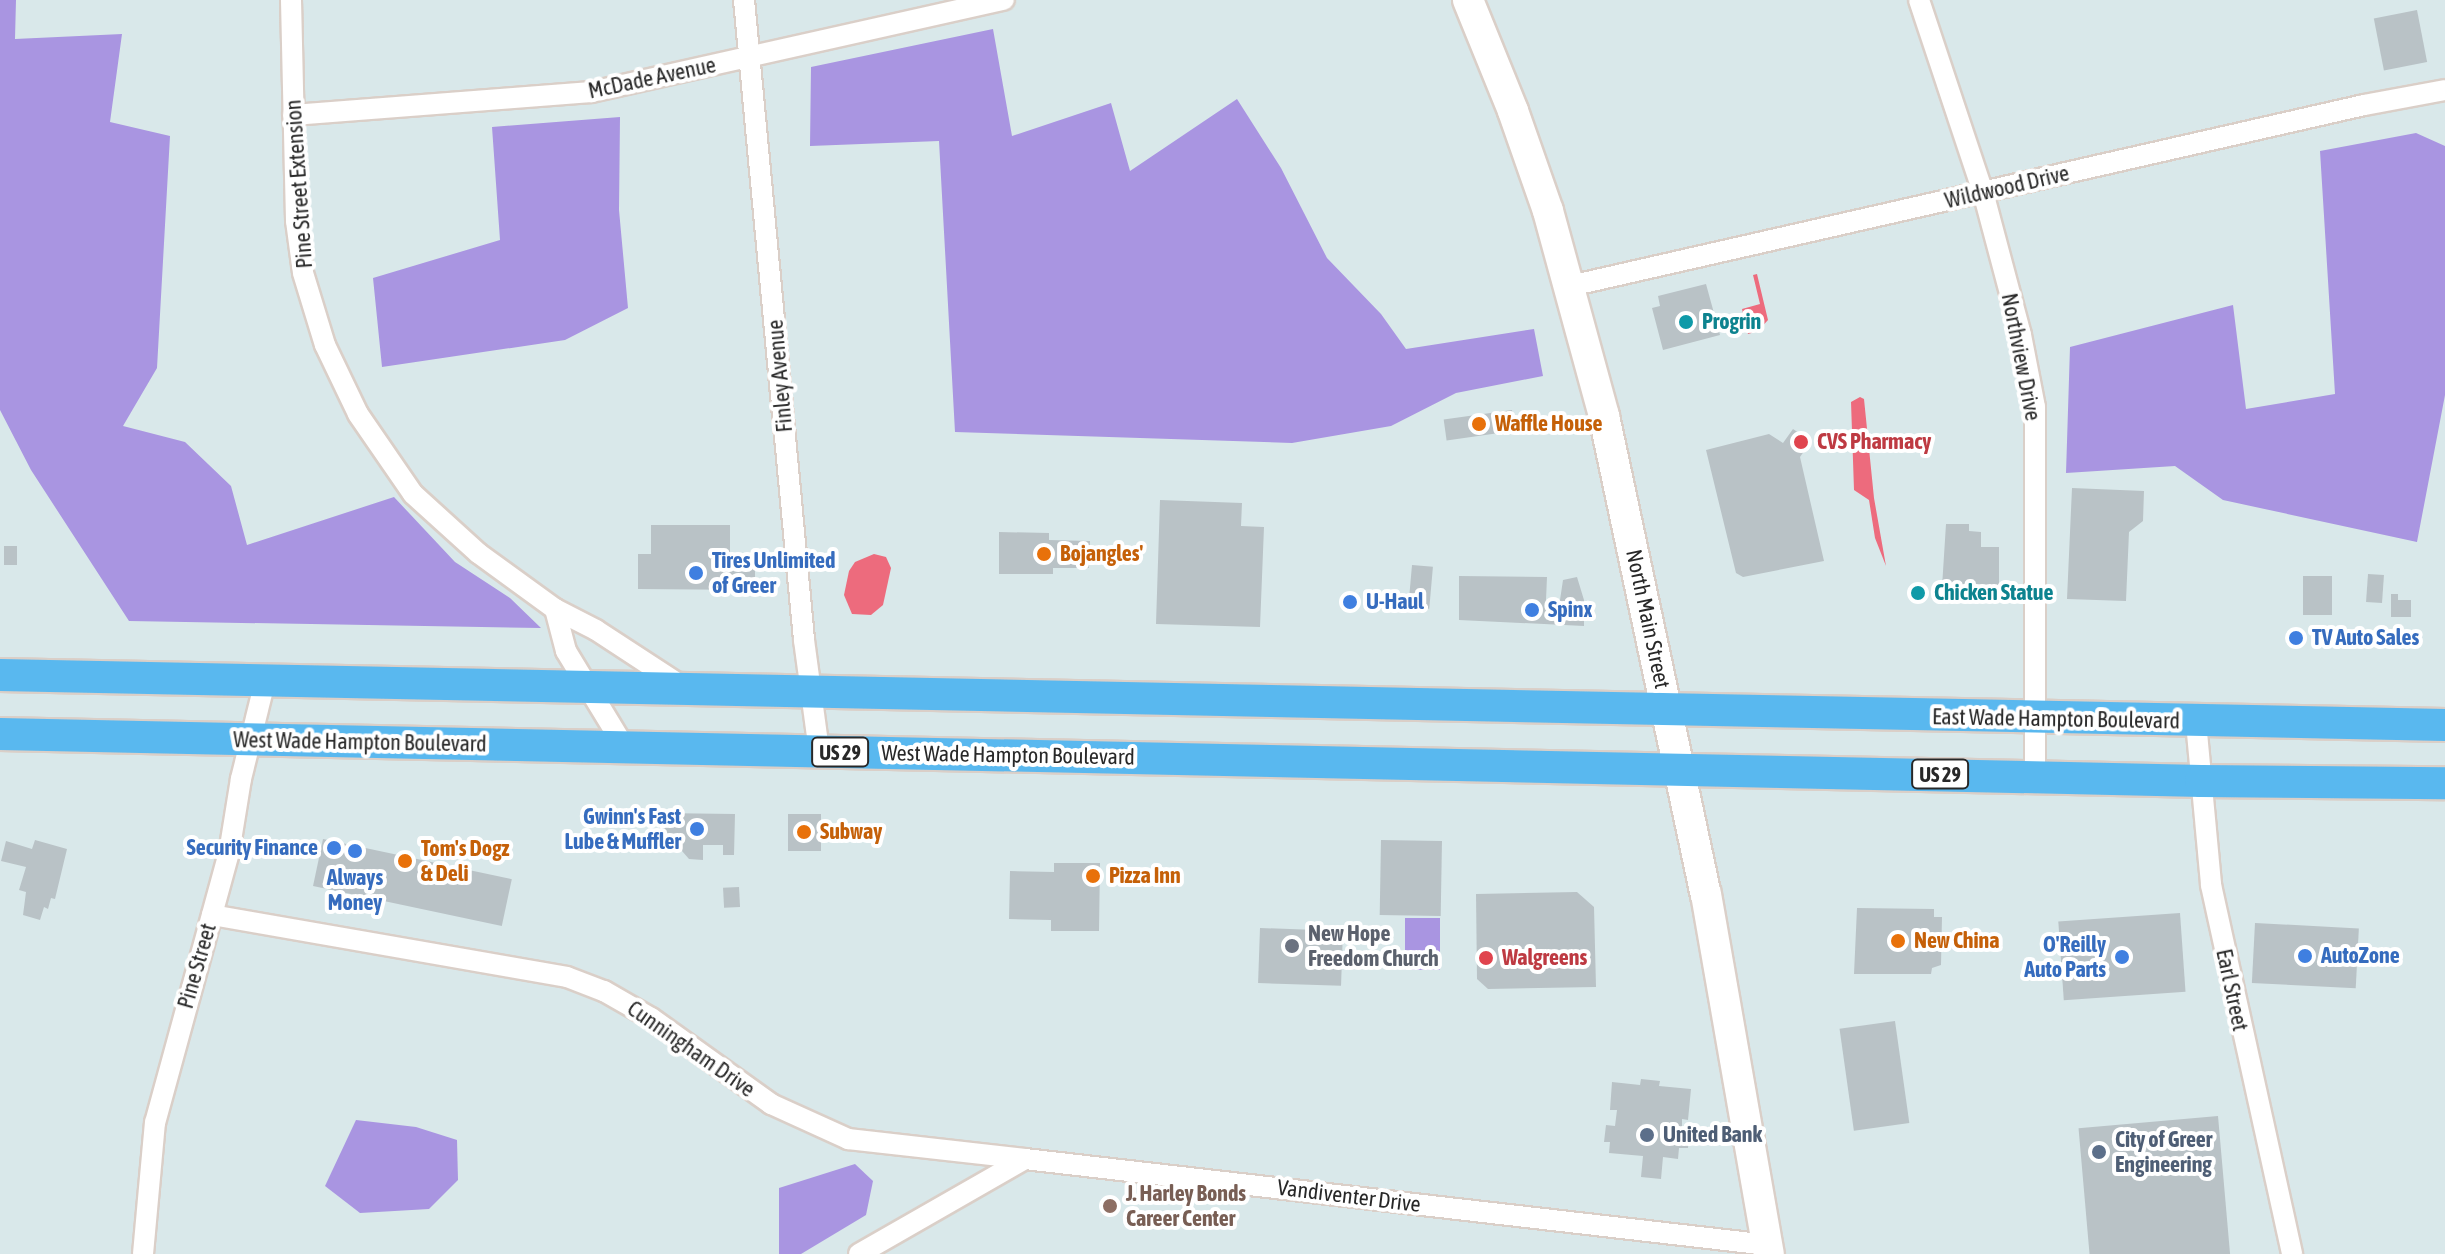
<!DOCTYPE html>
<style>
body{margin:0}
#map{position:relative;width:2445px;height:1254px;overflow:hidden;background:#d9e8ea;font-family:"Asap Condensed",sans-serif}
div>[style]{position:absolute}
.green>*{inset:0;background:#a995e1;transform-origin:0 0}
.water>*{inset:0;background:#ed6b7d}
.building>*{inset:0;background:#b9c2c6;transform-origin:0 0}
.roads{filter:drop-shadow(2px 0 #dacfc8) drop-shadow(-2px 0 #dacfc8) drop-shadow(0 2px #dacfc8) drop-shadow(0 -2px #dacfc8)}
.minor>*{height:20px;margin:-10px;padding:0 10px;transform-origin:10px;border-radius:10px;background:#fff}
.secondary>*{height:30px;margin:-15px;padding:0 15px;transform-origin:15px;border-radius:15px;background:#fff}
.primary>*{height:32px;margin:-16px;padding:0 16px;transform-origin:16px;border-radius:16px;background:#59b8ef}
.dots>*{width:22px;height:22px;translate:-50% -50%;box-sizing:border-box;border:4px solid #fff;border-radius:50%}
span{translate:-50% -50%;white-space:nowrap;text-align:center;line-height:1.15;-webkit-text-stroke:8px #fff;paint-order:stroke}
.shield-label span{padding:2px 6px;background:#fff;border:2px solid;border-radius:6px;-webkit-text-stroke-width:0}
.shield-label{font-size:20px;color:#282828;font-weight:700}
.street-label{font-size:22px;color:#282828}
.culture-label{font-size:22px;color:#0d838f;font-weight:700}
.left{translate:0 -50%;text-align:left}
.food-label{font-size:22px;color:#c56008;font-weight:700}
.health-label{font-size:22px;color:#be3a42;font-weight:700}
.shop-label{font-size:22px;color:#366cbe;font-weight:700}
.right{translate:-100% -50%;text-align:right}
.worship-label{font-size:22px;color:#5b616d;font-weight:700}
.service-label{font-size:22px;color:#4e5e75;font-weight:700}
.education-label{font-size:22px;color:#785e54;font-weight:700}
</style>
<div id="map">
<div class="green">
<i style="clip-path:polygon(0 0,16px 0,15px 39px,122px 34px,110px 122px,170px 136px,157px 368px,123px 426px,185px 442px,231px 486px,247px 545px,394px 497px,455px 562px,510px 598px,541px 628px,129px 621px,31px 470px,0 410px)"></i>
<i style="clip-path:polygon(993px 29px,1012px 136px,1111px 103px,1130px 171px,1237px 99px,1281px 168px,1327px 258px,1381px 314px,1406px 349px,1534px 329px,1543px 376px,1456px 393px,1391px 426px,1292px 443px,955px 432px,939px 141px,810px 146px,811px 67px)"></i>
<i style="clip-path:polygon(620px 117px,619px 210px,628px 308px,565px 340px,382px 367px,373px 278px,500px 240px,492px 127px)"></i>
<i style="clip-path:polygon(2416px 133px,2445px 146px,2445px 395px,2417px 542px,2223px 500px,2175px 466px,2066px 473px,2070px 347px,2233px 305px,2246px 409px,2335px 394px,2320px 151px)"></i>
<i style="left:1405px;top:918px;width:35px;height:52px"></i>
<i style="clip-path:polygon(356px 1120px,416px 1127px,457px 1140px,458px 1180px,429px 1209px,360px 1213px,325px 1186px)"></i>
<i style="clip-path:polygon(855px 1164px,873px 1181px,866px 1215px,801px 1254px,779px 1254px,779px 1188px)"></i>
</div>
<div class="water">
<i style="clip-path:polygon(1757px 274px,1768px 320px,1758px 331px,1748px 334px,1742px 309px,1760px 304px,1753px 275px)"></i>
<i style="clip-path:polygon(1860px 397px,1864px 399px,1874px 498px,1886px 566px,1875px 538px,1869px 500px,1854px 490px,1851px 402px)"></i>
<i style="clip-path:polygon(874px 554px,886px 557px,891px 568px,883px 605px,871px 615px,852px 614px,844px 595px,849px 571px,855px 562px)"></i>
</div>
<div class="building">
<i style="left:2417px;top:10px;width:53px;height:44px;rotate:79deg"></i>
<i style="clip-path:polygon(1706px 284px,1720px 335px,1663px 350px,1652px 308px,1660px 306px,1658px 296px)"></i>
<i style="left:1512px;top:410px;width:21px;height:69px;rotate:82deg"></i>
<i style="clip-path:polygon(1793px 429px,1811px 441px,1800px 457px,1824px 561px,1743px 577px,1736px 573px,1706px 450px,1769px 434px,1783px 443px)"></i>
<i style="clip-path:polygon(2072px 488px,2144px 491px,2143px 521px,2129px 532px,2126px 601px,2067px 599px)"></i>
<i style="clip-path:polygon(1160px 500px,1242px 503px,1241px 526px,1264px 527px,1260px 627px,1156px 624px)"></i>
<i style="clip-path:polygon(1946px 524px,1969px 524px,1969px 531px,1981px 532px,1981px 547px,1999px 547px,1999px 587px,1942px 587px)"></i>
<i style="clip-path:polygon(651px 525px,730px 525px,730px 556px,755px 556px,755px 590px,638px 589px,638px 554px,651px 554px)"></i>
<i style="clip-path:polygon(999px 532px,1049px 533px,1049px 540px,1090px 541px,1089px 568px,1053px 568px,1053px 574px,999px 574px)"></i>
<i style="left:4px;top:546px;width:13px;height:19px"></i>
<i style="left:1412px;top:565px;width:21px;height:42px;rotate:5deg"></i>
<i style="left:2368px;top:574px;width:16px;height:28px;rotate:4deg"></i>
<i style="clip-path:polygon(1459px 576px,1547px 577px,1546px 600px,1560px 600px,1563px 580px,1577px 577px,1584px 600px,1584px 626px,1459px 620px)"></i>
<i style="left:2303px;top:576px;width:29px;height:39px"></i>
<i style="clip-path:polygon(2391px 594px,2398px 594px,2398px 600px,2411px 600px,2411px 617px,2391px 617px)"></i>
<i style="clip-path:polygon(659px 813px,735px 814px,734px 855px,723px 855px,723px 845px,703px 845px,703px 860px,689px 859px,675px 843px,659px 843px)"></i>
<i style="left:788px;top:814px;width:33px;height:37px"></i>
<i style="left:323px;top:839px;width:193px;height:48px;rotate:12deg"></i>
<i style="clip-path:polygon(35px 840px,67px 849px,55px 899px,51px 898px,48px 909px,44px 907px,40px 920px,23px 915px,26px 892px,19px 890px,26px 867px,1px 861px,6px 841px,32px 849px)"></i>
<i style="left:1381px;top:840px;width:61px;height:75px;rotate:1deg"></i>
<i style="clip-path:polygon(1054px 863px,1100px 863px,1099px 931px,1051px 931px,1051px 920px,1009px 919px,1010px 871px,1054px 872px)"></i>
<i style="left:739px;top:887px;width:20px;height:16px;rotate:87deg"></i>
<i style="clip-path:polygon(1577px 892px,1594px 907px,1596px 987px,1488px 989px,1477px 979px,1476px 894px)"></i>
<i style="clip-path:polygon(1857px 908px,1934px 909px,1934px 917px,1942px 917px,1941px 965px,1932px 968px,1931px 974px,1854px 974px)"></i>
<i style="left:2180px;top:913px;width:79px;height:122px;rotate:86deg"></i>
<i style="left:2255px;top:923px;width:104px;height:60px;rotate:3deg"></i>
<i style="left:1260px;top:928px;width:83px;height:55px;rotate:2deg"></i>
<i style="left:1895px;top:1021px;width:103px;height:56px;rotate:82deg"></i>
<i style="clip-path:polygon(1641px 1079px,1660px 1081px,1659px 1086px,1691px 1089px,1688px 1120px,1682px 1119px,1682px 1127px,1690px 1127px,1688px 1148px,1679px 1148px,1678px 1159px,1663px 1157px,1661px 1179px,1641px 1177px,1643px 1156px,1609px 1153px,1610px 1142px,1604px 1142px,1606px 1125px,1615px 1126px,1617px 1110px,1610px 1110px,1612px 1082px,1640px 1085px)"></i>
<i style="left:2218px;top:1116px;width:139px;height:140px;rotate:85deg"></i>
</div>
<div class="roads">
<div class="minor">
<i style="left:291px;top:0;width:221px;rotate:88.7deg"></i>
<i style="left:296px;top:221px;width:52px;rotate:82.3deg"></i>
<i style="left:303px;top:273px;width:75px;rotate:73deg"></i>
<i style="left:325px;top:345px;width:76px;rotate:64.4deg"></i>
<i style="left:358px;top:414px;width:97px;rotate:55.5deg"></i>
<i style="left:413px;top:494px;width:88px;rotate:42.2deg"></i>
<i style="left:478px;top:553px;width:95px;rotate:36deg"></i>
<i style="left:555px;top:609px;width:46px;rotate:27.1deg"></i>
<i style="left:596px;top:630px;width:104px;rotate:33.2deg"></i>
<i style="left:744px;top:0;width:643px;rotate:84.64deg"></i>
<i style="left:804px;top:640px;width:112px;rotate:82.3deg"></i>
<i style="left:1919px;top:0;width:202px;rotate:71.6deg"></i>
<i style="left:1983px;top:192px;width:148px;rotate:75.1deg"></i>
<i style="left:2021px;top:335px;width:73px;rotate:79deg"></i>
<i style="left:2035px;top:407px;width:369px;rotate:90deg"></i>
<i style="left:293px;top:115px;width:299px;rotate:-4.4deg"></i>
<i style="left:591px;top:92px;width:423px;rotate:-12.6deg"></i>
<i style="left:1570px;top:286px;width:814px;rotate:-12.84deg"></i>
<i style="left:2364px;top:105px;width:82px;rotate:-10.5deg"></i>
<i style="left:555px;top:609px;width:43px;rotate:75.3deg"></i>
<i style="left:566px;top:651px;width:114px;rotate:58.7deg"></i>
<i style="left:2196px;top:722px;width:164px;rotate:84.7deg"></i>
<i style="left:2211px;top:885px;width:378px;rotate:77.6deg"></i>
<i style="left:212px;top:915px;width:360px;rotate:9.9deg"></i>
<i style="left:567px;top:977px;width:40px;rotate:21deg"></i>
<i style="left:604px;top:991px;width:54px;rotate:29.9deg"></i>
<i style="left:651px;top:1018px;width:148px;rotate:35.6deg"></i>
<i style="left:771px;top:1104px;width:85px;rotate:24.4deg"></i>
<i style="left:848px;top:1139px;width:178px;rotate:6.4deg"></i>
<i style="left:143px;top:1254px;width:132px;rotate:-84.8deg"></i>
<i style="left:155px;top:1123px;width:280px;rotate:-74.7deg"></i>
<i style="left:229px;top:853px;width:75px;rotate:-80.8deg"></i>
<i style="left:241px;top:779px;width:101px;rotate:-76.2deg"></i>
<i style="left:859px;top:1254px;width:191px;rotate:-29.8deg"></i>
<i style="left:1025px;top:1159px;width:748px;rotate:6.6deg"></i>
</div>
<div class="secondary">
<i style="left:1468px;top:0;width:120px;rotate:67.9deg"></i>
<i style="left:1513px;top:111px;width:106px;rotate:70.7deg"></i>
<i style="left:1548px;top:211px;width:213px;rotate:74.7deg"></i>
<i style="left:1604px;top:416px;width:489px;rotate:78deg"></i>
<i style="left:1706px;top:894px;width:365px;rotate:80.1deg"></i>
</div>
<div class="primary">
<i style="left:0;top:675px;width:2446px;rotate:1.17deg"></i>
<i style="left:0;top:734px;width:2202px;rotate:1.22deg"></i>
<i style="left:2201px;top:781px;width:244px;rotate:0.5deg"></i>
</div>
</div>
<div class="dots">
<i style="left:1686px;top:322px;background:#0f9aa8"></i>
<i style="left:1479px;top:424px;background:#e8710a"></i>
<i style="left:1801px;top:442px;background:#e0444e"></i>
<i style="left:1044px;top:554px;background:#e8710a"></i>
<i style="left:696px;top:573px;background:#3f7fe0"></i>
<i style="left:1918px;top:593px;background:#0f9aa8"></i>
<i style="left:1350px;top:602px;background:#3f7fe0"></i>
<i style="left:1532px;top:610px;background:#3f7fe0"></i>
<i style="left:2296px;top:638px;background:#3f7fe0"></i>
<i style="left:697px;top:829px;background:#3f7fe0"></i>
<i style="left:804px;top:832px;background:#e8710a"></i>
<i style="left:334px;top:848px;background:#3f7fe0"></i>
<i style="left:355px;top:851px;background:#3f7fe0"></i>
<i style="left:405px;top:861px;background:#e8710a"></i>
<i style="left:1093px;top:876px;background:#e8710a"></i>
<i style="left:1898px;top:941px;background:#e8710a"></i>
<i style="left:1292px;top:946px;background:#6b7280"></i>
<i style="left:2305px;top:956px;background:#3f7fe0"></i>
<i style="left:2122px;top:957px;background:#3f7fe0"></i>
<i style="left:1486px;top:958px;background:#e0444e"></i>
<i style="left:1647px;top:1135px;background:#5c6f8a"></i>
<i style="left:2099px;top:1152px;background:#5c6f8a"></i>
<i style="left:1110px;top:1206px;background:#8d6e63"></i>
</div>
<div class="shield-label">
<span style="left:840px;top:752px">US 29</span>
<span style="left:1940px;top:774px">US 29</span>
</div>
<div class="street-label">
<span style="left:652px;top:78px;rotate:-12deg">McDade Avenue</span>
<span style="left:299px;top:184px;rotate:-94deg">Pine Street Extension</span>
<span style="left:2007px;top:187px;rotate:-13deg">Wildwood Drive</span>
<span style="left:2021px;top:357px;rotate:79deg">Northview Drive</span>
<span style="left:780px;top:376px;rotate:-95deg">Finley Avenue</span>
<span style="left:1648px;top:619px;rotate:78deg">North Main Street</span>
<span style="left:2056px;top:719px;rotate:1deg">East Wade Hampton Boulevard</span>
<span style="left:360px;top:742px;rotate:1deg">West Wade Hampton Boulevard</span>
<span style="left:1008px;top:755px;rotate:1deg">West Wade Hampton Boulevard</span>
<span style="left:197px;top:966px;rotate:-74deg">Pine Street</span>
<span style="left:2232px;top:990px;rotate:78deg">Earl Street</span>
<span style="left:691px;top:1049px;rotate:35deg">Cunningham Drive</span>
<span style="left:1349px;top:1196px;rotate:7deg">Vandiventer Drive</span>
</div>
<div class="culture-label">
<span class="left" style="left:1702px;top:322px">Progrin</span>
<span class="left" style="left:1934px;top:593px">Chicken Statue</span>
</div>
<div class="food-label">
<span class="left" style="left:1495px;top:424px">Waffle House</span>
<span class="left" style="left:1060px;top:554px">Bojangles'</span>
<span class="left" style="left:820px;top:832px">Subway</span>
<span class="left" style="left:421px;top:861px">Tom's Dogz<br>&amp; Deli</span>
<span class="left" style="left:1109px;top:876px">Pizza Inn</span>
<span class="left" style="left:1914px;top:941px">New China</span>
</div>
<div class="health-label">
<span class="left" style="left:1817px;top:442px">CVS Pharmacy</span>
<span class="left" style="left:1502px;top:958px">Walgreens</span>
</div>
<div class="shop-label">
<span class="left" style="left:712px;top:573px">Tires Unlimited<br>of Greer</span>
<span class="left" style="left:1366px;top:602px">U-Haul</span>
<span class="left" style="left:1548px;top:610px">Spinx</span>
<span class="left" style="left:2312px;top:638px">TV Auto Sales</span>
<span class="right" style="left:681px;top:829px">Gwinn's Fast<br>Lube &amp; Muffler</span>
<span class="right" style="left:318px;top:848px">Security Finance</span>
<span style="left:355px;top:890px">Always<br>Money</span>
<span class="right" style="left:2106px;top:957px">O'Reilly<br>Auto Parts</span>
<span class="left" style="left:2321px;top:956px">AutoZone</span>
</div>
<div class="worship-label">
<span class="left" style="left:1308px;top:946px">New Hope<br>Freedom Church</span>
</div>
<div class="service-label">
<span class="left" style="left:1663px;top:1135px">United Bank</span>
<span class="left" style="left:2115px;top:1152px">City of Greer<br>Engineering</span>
</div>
<div class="education-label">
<span class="left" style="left:1126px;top:1206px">J. Harley Bonds<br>Career Center</span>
</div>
</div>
